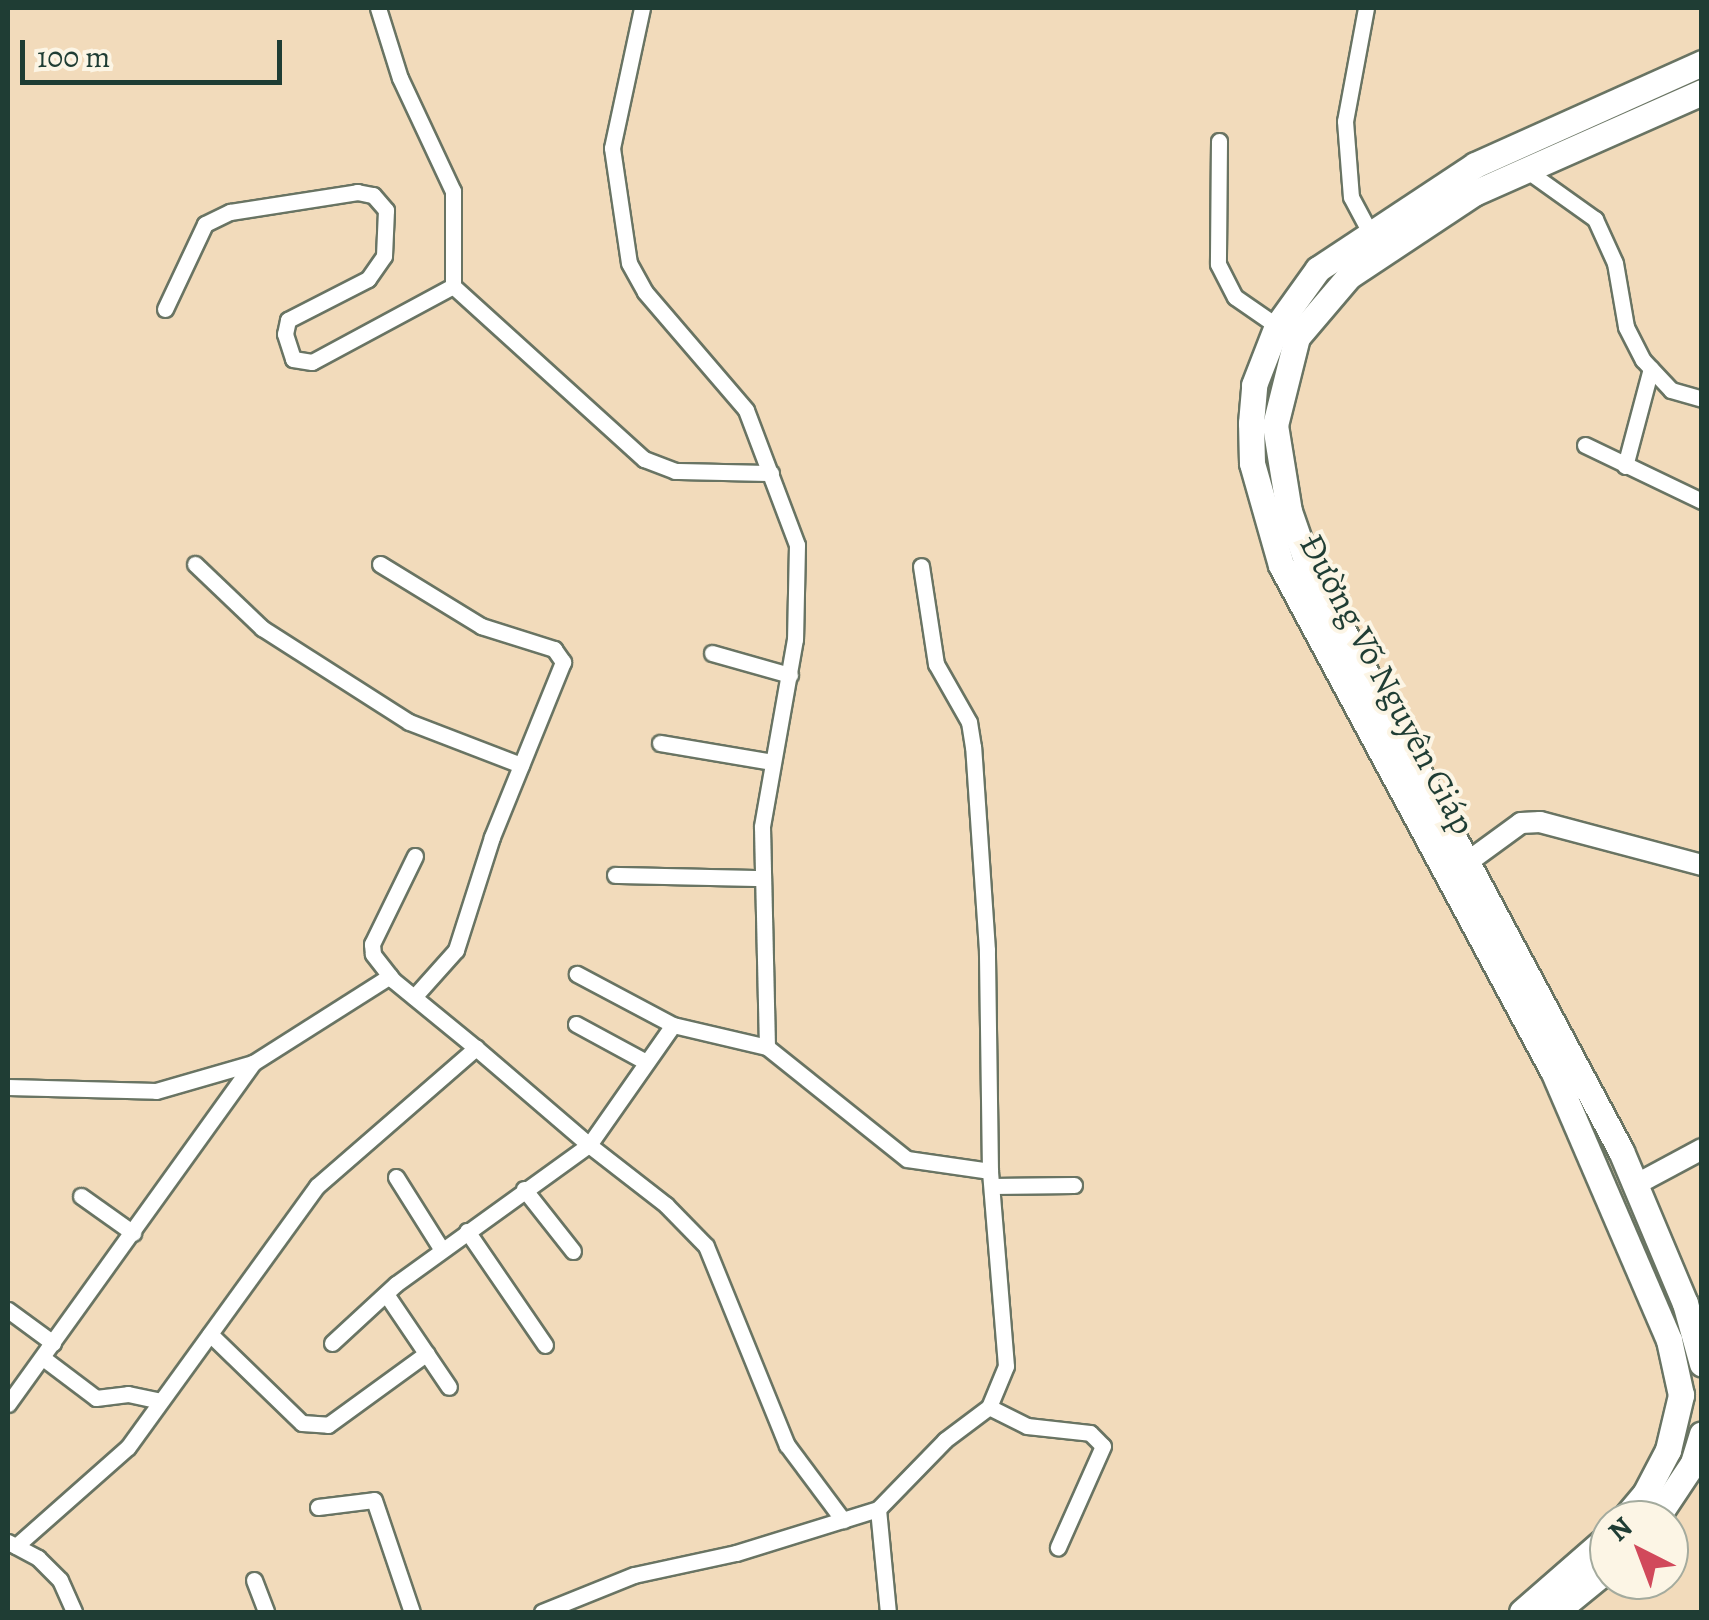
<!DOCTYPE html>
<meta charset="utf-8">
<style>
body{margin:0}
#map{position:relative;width:1709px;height:1620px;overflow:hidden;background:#f2dbbb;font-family:Alegreya,serif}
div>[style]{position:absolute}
.roads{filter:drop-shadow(2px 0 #697463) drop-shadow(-2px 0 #697463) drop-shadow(0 2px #697463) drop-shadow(0 -2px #697463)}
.minor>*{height:15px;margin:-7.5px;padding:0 7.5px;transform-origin:7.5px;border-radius:7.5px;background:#fff}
.tertiary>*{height:20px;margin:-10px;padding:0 10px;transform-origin:10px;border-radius:10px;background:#fff}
.trunk>*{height:25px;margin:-12.5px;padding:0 12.5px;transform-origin:12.5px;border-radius:12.5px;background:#fff}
span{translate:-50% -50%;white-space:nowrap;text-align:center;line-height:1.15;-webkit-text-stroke:8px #fcf5e5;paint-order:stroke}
.street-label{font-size:35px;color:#1f3d34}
.frame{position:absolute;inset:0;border:10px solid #1f3d34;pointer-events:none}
.north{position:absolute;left:1589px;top:1500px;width:100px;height:100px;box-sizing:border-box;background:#fcf5e5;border:2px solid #a4ab9e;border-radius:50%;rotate:318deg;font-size:28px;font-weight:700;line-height:40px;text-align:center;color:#1f3d34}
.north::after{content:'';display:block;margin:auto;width:35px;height:45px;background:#d1495b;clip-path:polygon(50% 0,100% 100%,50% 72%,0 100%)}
.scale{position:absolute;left:20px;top:40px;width:262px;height:45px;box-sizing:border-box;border:5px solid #1f3d34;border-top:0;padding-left:12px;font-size:30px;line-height:35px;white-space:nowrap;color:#1f3d34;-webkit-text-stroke:8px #fcf5e5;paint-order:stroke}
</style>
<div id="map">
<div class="roads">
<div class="minor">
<i style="left:378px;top:8px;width:73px;rotate:72.6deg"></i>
<i style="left:400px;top:78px;width:125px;rotate:64.9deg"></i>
<i style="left:453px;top:191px;width:95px;rotate:90deg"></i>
<i style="left:642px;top:8px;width:143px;rotate:102.1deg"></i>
<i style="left:612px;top:148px;width:116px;rotate:81.6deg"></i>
<i style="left:629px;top:263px;width:33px;rotate:61deg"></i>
<i style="left:645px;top:292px;width:155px;rotate:49.4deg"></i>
<i style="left:746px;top:410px;width:144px;rotate:69.3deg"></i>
<i style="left:797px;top:545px;width:94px;rotate:91.2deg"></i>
<i style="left:795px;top:639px;width:191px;rotate:100deg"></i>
<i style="left:762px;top:827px;width:220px;rotate:88.7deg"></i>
<i style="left:1366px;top:8px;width:115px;rotate:100.5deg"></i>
<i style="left:1345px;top:121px;width:76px;rotate:85.5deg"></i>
<i style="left:1351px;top:197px;width:49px;rotate:61.9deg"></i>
<i style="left:1219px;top:141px;width:123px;rotate:90.5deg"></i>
<i style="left:1218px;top:264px;width:37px;rotate:63deg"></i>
<i style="left:1235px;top:297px;width:51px;rotate:34.6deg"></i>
<i style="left:1522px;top:167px;width:90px;rotate:35.5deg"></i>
<i style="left:1595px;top:219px;width:48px;rotate:65.6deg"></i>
<i style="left:1615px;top:263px;width:65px;rotate:80.2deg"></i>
<i style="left:1626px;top:327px;width:37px;rotate:63deg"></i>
<i style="left:1643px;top:360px;width:41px;rotate:47deg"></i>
<i style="left:1671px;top:390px;width:32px;rotate:16deg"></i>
<i style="left:453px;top:286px;width:258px;rotate:42.2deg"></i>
<i style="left:644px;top:459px;width:33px;rotate:21deg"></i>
<i style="left:675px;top:471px;width:96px;rotate:1.2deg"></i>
<i style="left:165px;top:309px;width:94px;rotate:-64.8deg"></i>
<i style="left:205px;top:224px;width:28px;rotate:-26deg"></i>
<i style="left:230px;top:212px;width:129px;rotate:-8.9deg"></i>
<i style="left:357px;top:192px;width:16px;rotate:11deg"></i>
<i style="left:373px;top:195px;width:20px;rotate:49deg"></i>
<i style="left:386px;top:210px;width:46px;rotate:92.5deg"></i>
<i style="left:384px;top:256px;width:28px;rotate:125deg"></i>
<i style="left:368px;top:279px;width:90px;rotate:152.9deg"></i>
<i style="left:288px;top:320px;width:14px;rotate:102deg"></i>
<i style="left:285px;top:334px;width:26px;rotate:72deg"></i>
<i style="left:293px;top:359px;width:19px;rotate:9deg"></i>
<i style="left:312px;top:362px;width:160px;rotate:-28.3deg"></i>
<i style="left:1585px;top:445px;width:130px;rotate:25.6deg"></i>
<i style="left:1625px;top:466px;width:101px;rotate:-75.1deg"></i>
<i style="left:195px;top:564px;width:93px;rotate:43.7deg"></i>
<i style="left:262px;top:628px;width:174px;rotate:32.6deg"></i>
<i style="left:409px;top:722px;width:120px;rotate:21deg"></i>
<i style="left:380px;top:564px;width:119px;rotate:31.5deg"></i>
<i style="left:481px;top:626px;width:77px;rotate:17.5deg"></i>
<i style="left:554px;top:649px;width:16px;rotate:55deg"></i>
<i style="left:563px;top:662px;width:189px;rotate:112.1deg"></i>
<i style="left:492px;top:837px;width:119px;rotate:107.7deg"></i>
<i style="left:456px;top:950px;width:63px;rotate:131.8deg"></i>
<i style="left:712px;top:653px;width:81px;rotate:15.8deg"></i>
<i style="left:660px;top:743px;width:114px;rotate:9.6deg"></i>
<i style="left:615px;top:875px;width:144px;rotate:1.2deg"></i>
<i style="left:576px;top:1024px;width:80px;rotate:28.5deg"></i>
<i style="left:673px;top:1025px;width:97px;rotate:13.2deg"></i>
<i style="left:767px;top:1047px;width:179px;rotate:38.7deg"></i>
<i style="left:907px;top:1159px;width:84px;rotate:8.2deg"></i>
<i style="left:476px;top:1048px;width:149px;rotate:40.6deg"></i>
<i style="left:589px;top:1145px;width:146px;rotate:-55deg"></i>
<i style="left:673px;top:1025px;width:109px;rotate:-152deg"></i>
<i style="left:8px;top:1087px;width:148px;rotate:1.5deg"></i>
<i style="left:156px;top:1091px;width:101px;rotate:-16.1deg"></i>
<i style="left:396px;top:1177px;width:86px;rotate:57.8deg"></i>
<i style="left:992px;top:1186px;width:82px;rotate:-0.7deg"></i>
<i style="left:524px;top:1189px;width:79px;rotate:51.7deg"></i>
<i style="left:81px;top:1196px;width:64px;rotate:35.4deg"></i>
<i style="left:467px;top:1231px;width:138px;rotate:55.6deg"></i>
<i style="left:386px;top:1294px;width:112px;rotate:55.9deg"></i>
<i style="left:8px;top:1310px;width:56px;rotate:36.3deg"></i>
<i style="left:210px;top:1334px;width:128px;rotate:44.1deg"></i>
<i style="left:302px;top:1423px;width:26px;rotate:4deg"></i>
<i style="left:328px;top:1425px;width:122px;rotate:-36deg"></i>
<i style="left:332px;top:1343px;width:87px;rotate:-42.7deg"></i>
<i style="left:396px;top:1284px;width:238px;rotate:-35.8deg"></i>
<i style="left:589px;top:1145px;width:98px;rotate:37.9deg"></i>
<i style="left:666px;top:1205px;width:57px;rotate:45.7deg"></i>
<i style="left:706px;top:1246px;width:215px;rotate:67.9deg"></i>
<i style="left:787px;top:1445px;width:94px;rotate:53.3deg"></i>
<i style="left:43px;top:1358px;width:66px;rotate:37deg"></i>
<i style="left:96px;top:1398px;width:32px;rotate:-7deg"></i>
<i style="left:128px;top:1394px;width:33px;rotate:12deg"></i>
<i style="left:8px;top:1404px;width:420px;rotate:-54.3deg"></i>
<i style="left:253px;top:1063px;width:162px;rotate:-32.4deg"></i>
<i style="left:989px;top:1407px;width:42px;rotate:26.6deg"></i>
<i style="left:1027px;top:1426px;width:63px;rotate:6.3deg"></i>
<i style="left:1090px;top:1433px;width:18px;rotate:45deg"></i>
<i style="left:1103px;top:1446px;width:111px;rotate:114deg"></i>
<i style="left:318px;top:1507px;width:56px;rotate:-7.1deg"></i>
<i style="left:374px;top:1500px;width:118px;rotate:71.3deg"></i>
<i style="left:878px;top:1509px;width:96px;rotate:-45.8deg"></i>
<i style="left:945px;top:1440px;width:55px;rotate:-36.9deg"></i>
<i style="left:989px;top:1407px;width:44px;rotate:-67.5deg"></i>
<i style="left:1006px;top:1366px;width:196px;rotate:-94.7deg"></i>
<i style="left:990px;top:1171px;width:221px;rotate:-90.8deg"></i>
<i style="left:987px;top:950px;width:203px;rotate:-93.9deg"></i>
<i style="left:973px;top:747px;width:25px;rotate:-99deg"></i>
<i style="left:969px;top:722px;width:67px;rotate:-119.6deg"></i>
<i style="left:936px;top:664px;width:99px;rotate:-98.7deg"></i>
<i style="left:8px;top:1542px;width:34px;rotate:28deg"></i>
<i style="left:38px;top:1558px;width:31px;rotate:45deg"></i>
<i style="left:60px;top:1580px;width:35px;rotate:66deg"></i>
<i style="left:16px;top:1546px;width:149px;rotate:-41.5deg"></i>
<i style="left:128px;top:1447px;width:322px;rotate:-54.1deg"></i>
<i style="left:317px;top:1186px;width:211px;rotate:-41deg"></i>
<i style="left:476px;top:1048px;width:107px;rotate:-140.7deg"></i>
<i style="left:393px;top:980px;width:33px;rotate:-128deg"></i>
<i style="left:373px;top:954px;width:10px;rotate:-96deg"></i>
<i style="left:372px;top:944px;width:98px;rotate:-64deg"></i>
<i style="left:254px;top:1580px;width:34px;rotate:69deg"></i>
<i style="left:542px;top:1612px;width:99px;rotate:-21.9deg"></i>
<i style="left:634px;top:1575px;width:104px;rotate:-12.2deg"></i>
<i style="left:736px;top:1553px;width:149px;rotate:-17.2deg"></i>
<i style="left:878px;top:1509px;width:103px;rotate:84.5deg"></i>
</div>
<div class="tertiary">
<i style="left:1458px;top:869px;width:78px;rotate:-36.1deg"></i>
<i style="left:1521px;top:823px;width:19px;rotate:-3deg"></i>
<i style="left:1540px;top:822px;width:168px;rotate:14.9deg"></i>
<i style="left:1635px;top:1185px;width:76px;rotate:-28.2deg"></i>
</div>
<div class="trunk">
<i style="left:1702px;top:92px;width:249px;rotate:156.1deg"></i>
<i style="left:1474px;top:193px;width:150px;rotate:146.4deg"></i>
<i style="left:1349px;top:276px;width:80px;rotate:130.4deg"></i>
<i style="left:1297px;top:337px;width:91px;rotate:104deg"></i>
<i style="left:1275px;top:425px;width:87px;rotate:80.8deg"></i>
<i style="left:1289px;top:511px;width:55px;rotate:70.9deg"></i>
<i style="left:1307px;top:563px;width:667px;rotate:61.9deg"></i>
<i style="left:1621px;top:1151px;width:165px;rotate:67.2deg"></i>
<i style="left:1685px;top:1303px;width:63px;rotate:74.4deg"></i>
<i style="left:1623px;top:1520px;width:34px;rotate:-50deg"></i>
<i style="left:1645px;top:1494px;width:50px;rotate:-62.4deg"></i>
<i style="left:1668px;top:1450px;width:57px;rotate:-76.7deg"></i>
<i style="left:1681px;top:1395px;width:56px;rotate:-102.3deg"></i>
<i style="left:1669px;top:1340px;width:293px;rotate:-113.3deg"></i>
<i style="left:1553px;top:1071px;width:574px;rotate:-118.26deg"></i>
<i style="left:1281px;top:565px;width:106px;rotate:-105.9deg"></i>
<i style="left:1252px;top:463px;width:40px;rotate:-91.4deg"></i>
<i style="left:1251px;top:423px;width:38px;rotate:-85deg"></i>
<i style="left:1254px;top:385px;width:63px;rotate:-68.7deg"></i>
<i style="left:1277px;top:326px;width:70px;rotate:-54.3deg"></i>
<i style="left:1318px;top:269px;width:188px;rotate:-33.5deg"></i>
<i style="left:1475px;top:165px;width:249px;rotate:-24.2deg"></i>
<i style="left:1655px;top:1520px;width:69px;rotate:-56.3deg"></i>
<i style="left:1693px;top:1463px;width:30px;rotate:-73deg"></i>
<i style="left:1522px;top:1612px;width:116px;rotate:-41.1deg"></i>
<i style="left:1555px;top:1612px;width:70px;rotate:-39.2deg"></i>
</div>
</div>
<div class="street-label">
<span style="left:1388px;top:684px;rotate:62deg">Đường Võ Nguyên Giáp</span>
</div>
<div class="frame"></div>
<div class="north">N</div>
<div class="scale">100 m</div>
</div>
